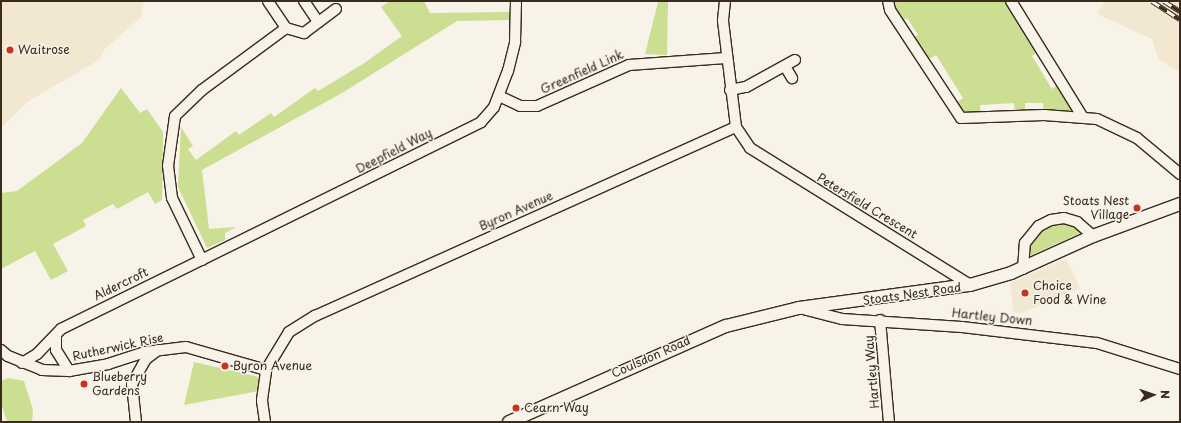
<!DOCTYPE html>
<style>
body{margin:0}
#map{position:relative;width:1181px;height:423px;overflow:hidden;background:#f7f3e8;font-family:"Playpen Sans",sans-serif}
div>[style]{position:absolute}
.built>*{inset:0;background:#f2e7d1}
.green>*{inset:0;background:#cbde92}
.roads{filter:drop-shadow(1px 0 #3b2a1e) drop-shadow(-1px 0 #3b2a1e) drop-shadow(0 1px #3b2a1e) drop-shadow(0 -1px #3b2a1e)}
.minor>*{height:10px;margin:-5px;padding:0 5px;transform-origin:5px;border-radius:5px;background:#f7f3e8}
.major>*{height:12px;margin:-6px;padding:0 6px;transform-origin:6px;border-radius:6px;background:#f7f3e8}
.rail>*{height:4.5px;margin-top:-2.25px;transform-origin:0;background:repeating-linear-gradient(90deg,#f7f3e8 0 9px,#3b2a1e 0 18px);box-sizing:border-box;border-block:1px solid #3b2a1e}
.dots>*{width:11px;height:11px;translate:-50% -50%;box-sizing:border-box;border:2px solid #f7f3e8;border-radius:50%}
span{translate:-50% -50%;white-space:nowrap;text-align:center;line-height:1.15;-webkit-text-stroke:3px #f7f3e8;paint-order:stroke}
.poi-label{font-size:12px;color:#3b2a1e}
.left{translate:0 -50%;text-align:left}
.right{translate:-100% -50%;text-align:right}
.street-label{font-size:12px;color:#3b2a1e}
.frame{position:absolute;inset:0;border:2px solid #3b2a1e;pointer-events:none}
.north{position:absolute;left:1133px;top:375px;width:40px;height:40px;-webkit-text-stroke:3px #f7f3e8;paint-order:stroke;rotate:88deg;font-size:11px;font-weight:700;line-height:16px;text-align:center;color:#3b2a1e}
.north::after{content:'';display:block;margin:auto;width:14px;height:18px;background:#3b2a1e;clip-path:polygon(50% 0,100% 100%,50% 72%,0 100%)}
</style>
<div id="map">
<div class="built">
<i style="clip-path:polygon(1px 1px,144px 1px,141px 17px,105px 49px,99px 60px,27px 102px,1px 128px)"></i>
<i style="clip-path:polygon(1105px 1px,1180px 1px,1180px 72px,1158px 59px,1152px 39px,1097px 14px)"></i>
<i style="clip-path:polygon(1066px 259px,1080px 288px,1020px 314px,1013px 311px,1010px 283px)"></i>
</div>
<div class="green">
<i style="clip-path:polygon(390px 1px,424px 1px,430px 13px,509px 12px,509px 20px,457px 21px,342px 93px,202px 170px,209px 229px,236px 227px,225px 233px,225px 240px,207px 248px,178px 187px,181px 127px,193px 146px,188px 149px,196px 160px,236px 131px,239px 135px,271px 113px,274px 117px,315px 88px,318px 91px,363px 64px,402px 36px,381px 7px)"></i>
<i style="clip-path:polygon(668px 1px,667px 55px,645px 54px,658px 2px)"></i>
<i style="clip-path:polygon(888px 1px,1011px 1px,1040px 50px,1032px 56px,1052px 89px,1061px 83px,1082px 116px,1044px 115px,1043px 103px,1025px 103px,1025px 116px,1015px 117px,1014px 103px,980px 105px,981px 119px,968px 119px,951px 106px,963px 98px,936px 55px,924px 62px,909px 40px,918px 35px,907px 18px,899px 23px)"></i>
<i style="clip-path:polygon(121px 88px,140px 113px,147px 109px,163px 132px,162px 200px,155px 204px,148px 192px,117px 209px,113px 204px,83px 220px,86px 226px,53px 244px,68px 271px,51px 280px,35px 251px,1px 269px,1px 193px,17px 191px,82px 143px)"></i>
<i style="clip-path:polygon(1066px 221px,1085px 231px,1025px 258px,1028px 244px,1049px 223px)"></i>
<i style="clip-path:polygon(194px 362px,259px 377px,258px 391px,184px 405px)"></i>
<i style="clip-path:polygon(8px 378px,24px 381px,33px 410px,32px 422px,4px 422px,7px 421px,1px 403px,1px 381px)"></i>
</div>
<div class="roads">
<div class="minor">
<i style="left:304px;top:1px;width:25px;rotate:56deg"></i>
<i style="left:725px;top:1px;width:20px;rotate:96deg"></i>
<i style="left:723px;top:21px;width:107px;rotate:83deg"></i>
<i style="left:736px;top:127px;width:25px;rotate:56deg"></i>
<i style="left:750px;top:148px;width:259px;rotate:31.9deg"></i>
<i style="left:888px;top:1px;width:9px;rotate:77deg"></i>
<i style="left:890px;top:10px;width:129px;rotate:56.7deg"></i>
<i style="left:961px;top:118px;width:83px;rotate:-2.1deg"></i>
<i style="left:1044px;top:115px;width:53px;rotate:4.3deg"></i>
<i style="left:1097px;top:119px;width:44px;rotate:25.4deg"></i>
<i style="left:1137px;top:138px;width:56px;rotate:39.9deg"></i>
<i style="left:1011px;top:1px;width:135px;rotate:58.3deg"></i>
<i style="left:286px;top:28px;width:19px;rotate:16deg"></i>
<i style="left:304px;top:33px;width:40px;rotate:-37deg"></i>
<i style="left:786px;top:68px;width:12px;rotate:59deg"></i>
<i style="left:730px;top:90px;width:16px;rotate:-11deg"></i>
<i style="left:746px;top:87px;width:56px;rotate:-28.9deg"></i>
<i style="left:499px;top:96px;width:23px;rotate:25deg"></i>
<i style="left:520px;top:106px;width:17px"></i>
<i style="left:537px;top:106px;width:101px;rotate:-24deg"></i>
<i style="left:629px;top:65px;width:97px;rotate:-4.1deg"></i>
<i style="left:202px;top:260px;width:69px;rotate:-115.8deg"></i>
<i style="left:172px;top:198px;width:32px;rotate:-97deg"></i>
<i style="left:168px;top:166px;width:50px;rotate:-82deg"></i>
<i style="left:175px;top:116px;width:37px;rotate:-44deg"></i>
<i style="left:202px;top:90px;width:104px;rotate:-36.4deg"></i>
<i style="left:286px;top:28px;width:32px;rotate:-124deg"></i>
<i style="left:1023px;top:269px;width:26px;rotate:-86deg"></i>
<i style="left:1025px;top:243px;width:22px;rotate:-51deg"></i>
<i style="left:1039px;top:226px;width:13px;rotate:-27deg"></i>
<i style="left:1051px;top:220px;width:13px;rotate:-9deg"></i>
<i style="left:1064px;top:218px;width:14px;rotate:17deg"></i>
<i style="left:1077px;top:222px;width:21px;rotate:41deg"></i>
<i style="left:799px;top:308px;width:44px;rotate:14.3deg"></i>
<i style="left:842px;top:319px;width:120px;rotate:3.8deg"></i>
<i style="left:962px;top:327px;width:136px;rotate:6.8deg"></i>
<i style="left:1097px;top:343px;width:87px;rotate:17.4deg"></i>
<i style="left:880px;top:320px;width:102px;rotate:85deg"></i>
<i style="left:56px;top:337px;width:13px;rotate:90deg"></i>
<i style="left:56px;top:350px;width:25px;rotate:58deg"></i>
<i style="left:1px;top:350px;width:9px;rotate:41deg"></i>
<i style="left:8px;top:356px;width:37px;rotate:22deg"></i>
<i style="left:42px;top:370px;width:27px;rotate:2deg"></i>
<i style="left:69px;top:371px;width:40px;rotate:-10deg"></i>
<i style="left:108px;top:364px;width:39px;rotate:-18deg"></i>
<i style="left:145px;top:352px;width:41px;rotate:-7deg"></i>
<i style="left:186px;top:347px;width:83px;rotate:16deg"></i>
<i style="left:22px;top:363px;width:17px;rotate:-31deg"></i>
<i style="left:37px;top:354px;width:35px;rotate:-46deg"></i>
<i style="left:61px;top:329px;width:468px;rotate:-26.2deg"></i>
<i style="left:481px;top:122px;width:20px;rotate:-49deg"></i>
<i style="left:494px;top:107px;width:39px;rotate:-69deg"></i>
<i style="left:508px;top:71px;width:30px;rotate:-76deg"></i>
<i style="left:515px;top:42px;width:41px;rotate:-88.6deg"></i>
<i style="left:136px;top:422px;width:38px;rotate:-96deg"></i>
<i style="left:132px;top:384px;width:29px;rotate:-61deg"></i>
<i style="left:146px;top:359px;width:15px;rotate:-37deg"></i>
<i style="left:265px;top:422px;width:22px;rotate:-98deg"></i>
<i style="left:262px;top:400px;width:30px;rotate:-82deg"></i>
<i style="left:266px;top:370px;width:44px;rotate:-58.8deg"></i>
<i style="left:289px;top:332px;width:31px;rotate:-32deg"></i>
<i style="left:315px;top:316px;width:461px;rotate:-24.2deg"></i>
</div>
<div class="major">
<i style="left:509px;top:422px;width:237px;rotate:-23.9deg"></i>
<i style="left:726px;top:326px;width:75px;rotate:-13.9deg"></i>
<i style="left:799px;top:308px;width:173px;rotate:-7.7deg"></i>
<i style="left:970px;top:285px;width:43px;rotate:-16.3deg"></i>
<i style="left:1011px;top:273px;width:90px;rotate:-24.3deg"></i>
<i style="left:1093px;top:236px;width:93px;rotate:-20.2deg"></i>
</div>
</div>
<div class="rail">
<i style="left:1152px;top:1px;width:33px;rotate:33deg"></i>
<i style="left:1164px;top:1px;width:19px;rotate:32deg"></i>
</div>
<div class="dots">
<i style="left:10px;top:50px;background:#c8321e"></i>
<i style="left:1137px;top:208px;background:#c8321e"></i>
<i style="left:1025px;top:293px;background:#c8321e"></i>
<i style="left:225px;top:366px;background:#c8321e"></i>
<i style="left:84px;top:384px;background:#c8321e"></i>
<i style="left:516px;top:408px;background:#c8321e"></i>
</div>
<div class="poi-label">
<span class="left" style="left:18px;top:50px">Waitrose</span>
<span class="right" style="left:1129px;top:208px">Stoats Nest<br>Village</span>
<span class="left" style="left:1033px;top:293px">Choice<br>Food &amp; Wine</span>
<span class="left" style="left:233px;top:366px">Byron Avenue</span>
<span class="left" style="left:92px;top:384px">Blueberry<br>Gardens</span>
<span class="left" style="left:524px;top:408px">Cearn Way</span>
</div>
<div class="street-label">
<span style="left:582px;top:72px;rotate:-24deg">Greenfield Link</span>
<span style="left:394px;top:151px;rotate:-27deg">Deepfield Way</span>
<span style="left:867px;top:206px;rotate:31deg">Petersfield Crescent</span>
<span style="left:516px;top:211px;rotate:-24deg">Byron Avenue</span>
<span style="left:121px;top:284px;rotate:-26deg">Aldercroft</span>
<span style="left:912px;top:294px;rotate:-8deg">Stoats Nest Road</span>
<span style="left:992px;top:317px;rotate:6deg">Hartley Down</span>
<span style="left:118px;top:347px;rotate:-12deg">Rutherwick Rise</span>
<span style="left:651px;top:357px;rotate:-24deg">Coulsdon Road</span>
<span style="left:872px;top:372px;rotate:-95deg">Hartley Way</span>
</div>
<div class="frame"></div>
<div class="north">N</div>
</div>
